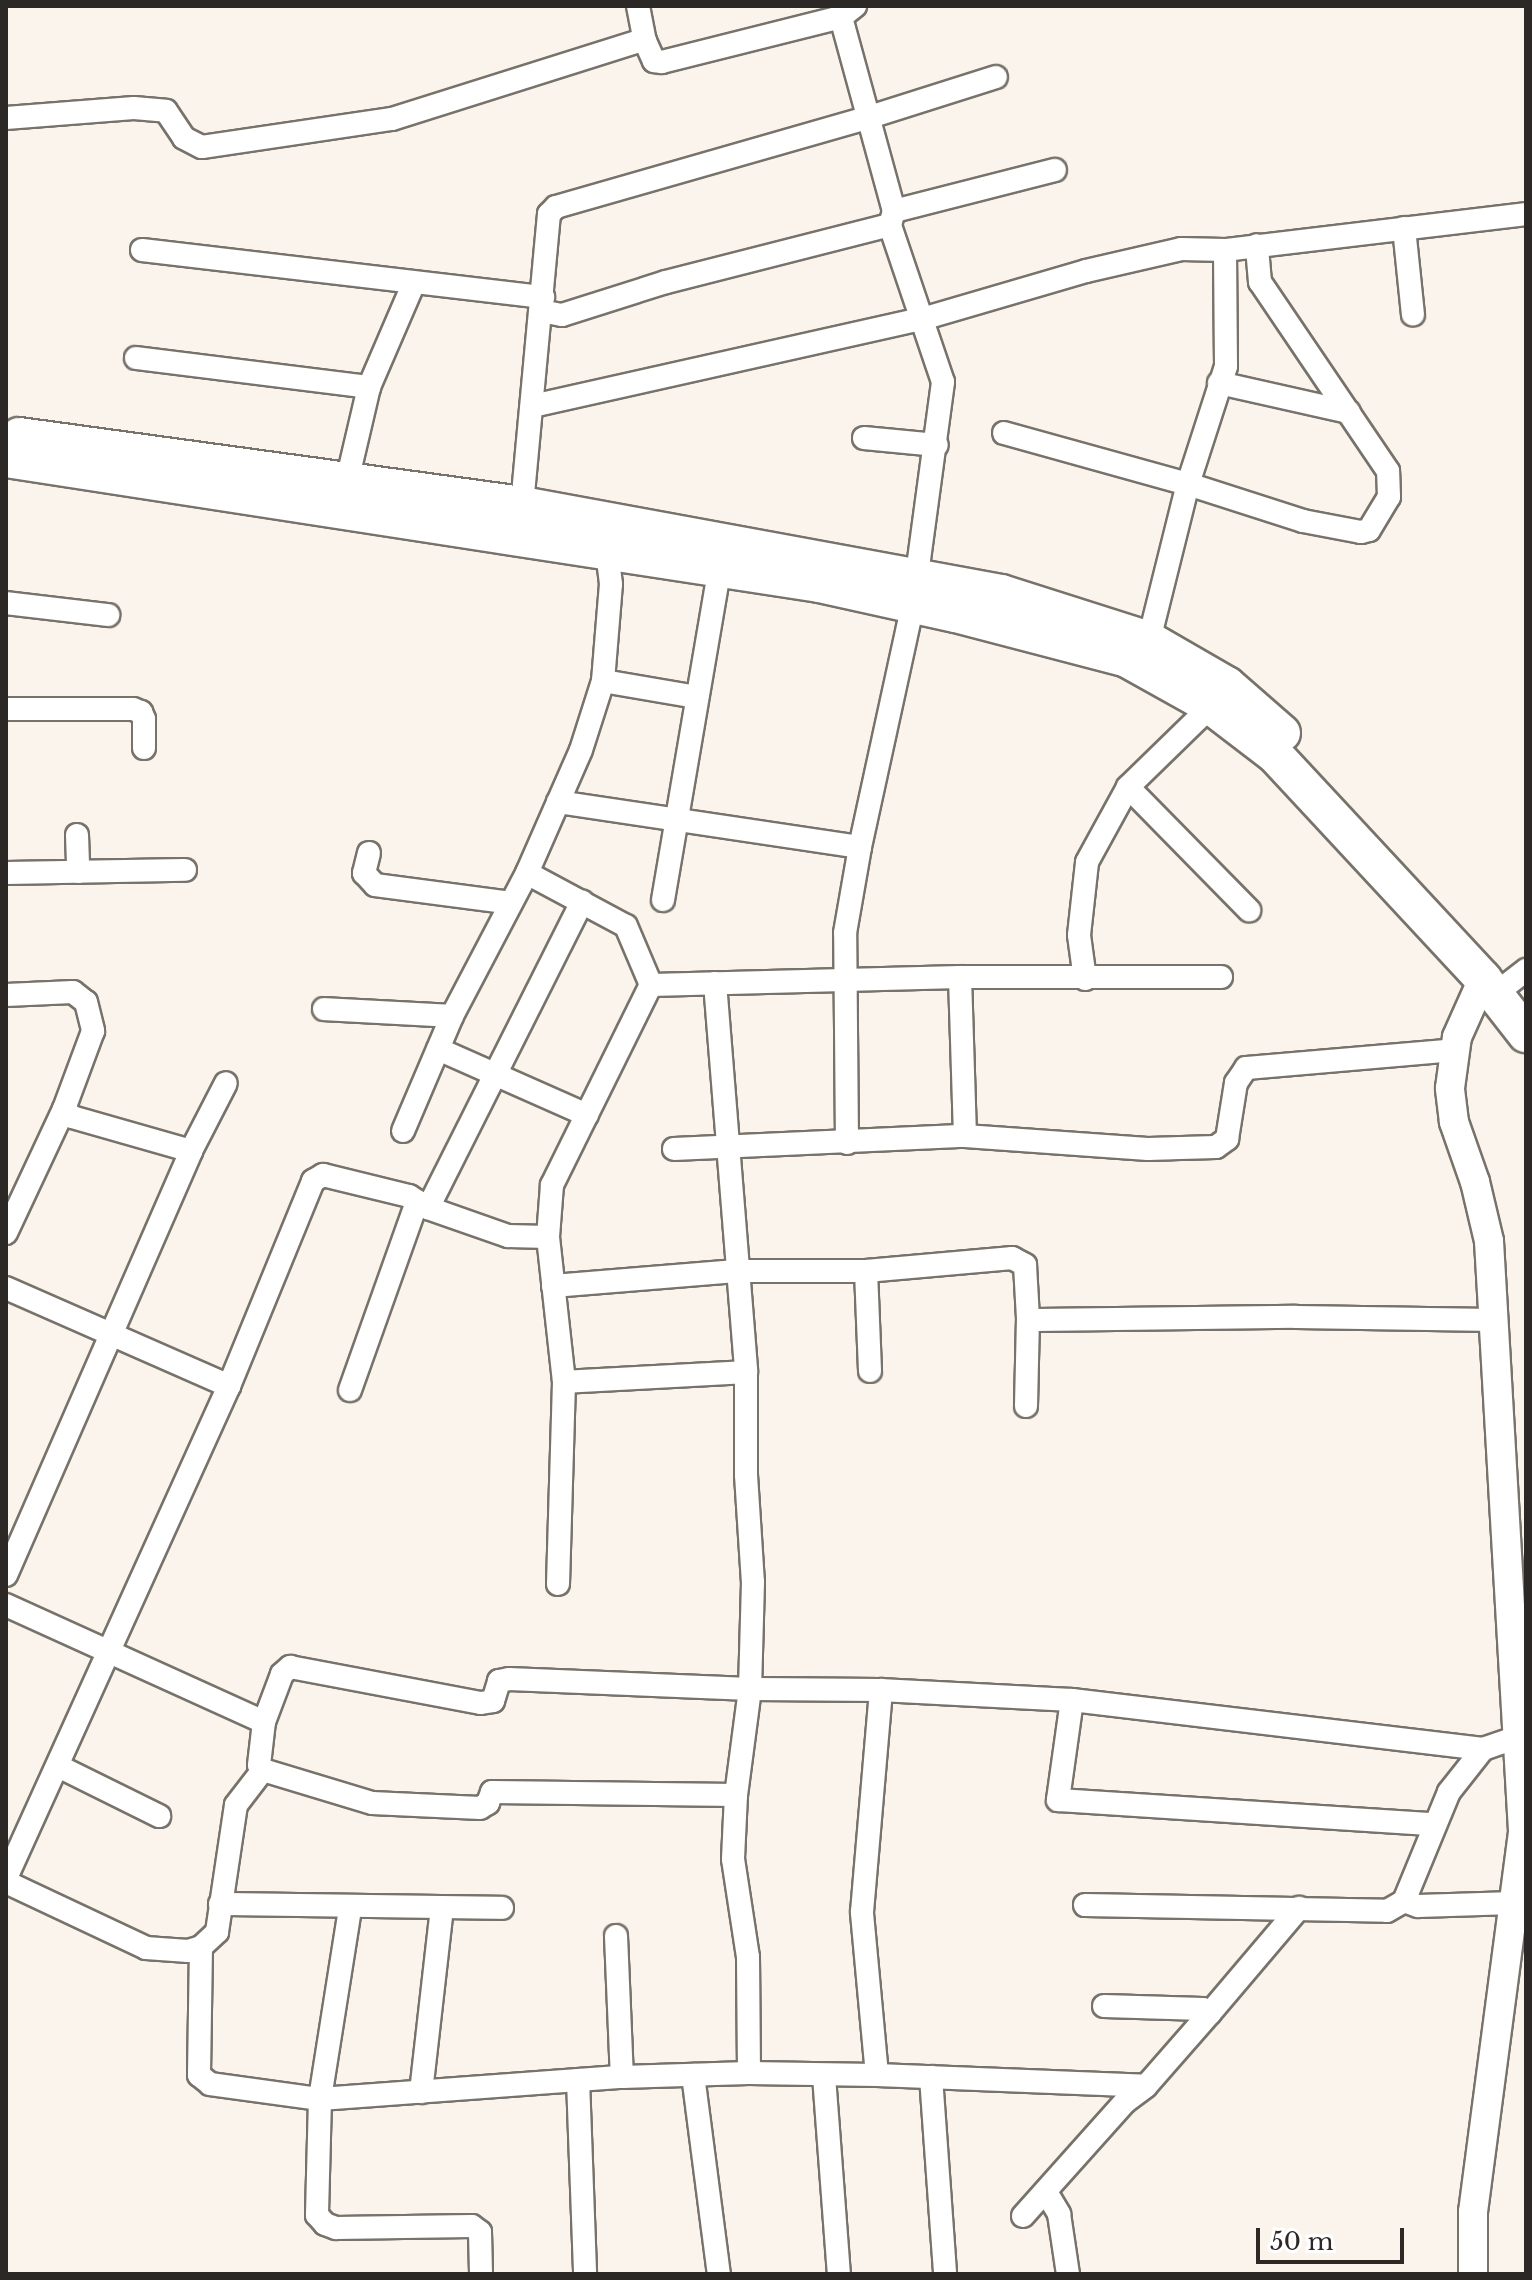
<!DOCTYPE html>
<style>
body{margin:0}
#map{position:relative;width:1532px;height:2280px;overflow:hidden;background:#faf4ec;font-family:"Libre Baskerville",serif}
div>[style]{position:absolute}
.roads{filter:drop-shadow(2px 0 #77726a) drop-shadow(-2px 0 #77726a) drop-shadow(0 2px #77726a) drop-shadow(0 -2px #77726a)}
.minor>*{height:22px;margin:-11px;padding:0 11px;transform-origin:11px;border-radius:11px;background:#fff}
.tertiary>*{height:28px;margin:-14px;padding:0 14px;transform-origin:14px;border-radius:14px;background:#fff}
.trunk>*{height:36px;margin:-18px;padding:0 18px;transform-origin:18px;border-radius:18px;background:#fff}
span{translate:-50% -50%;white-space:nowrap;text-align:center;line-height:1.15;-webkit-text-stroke:6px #fff;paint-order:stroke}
.frame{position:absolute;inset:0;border:8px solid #2b2825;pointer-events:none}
.scale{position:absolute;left:1256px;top:2228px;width:148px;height:36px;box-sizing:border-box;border:4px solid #2b2825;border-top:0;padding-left:10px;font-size:24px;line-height:28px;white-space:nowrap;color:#2b2825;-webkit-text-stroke:6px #fff;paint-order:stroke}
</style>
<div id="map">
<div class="roads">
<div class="minor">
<i style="left:638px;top:6px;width:36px;rotate:79deg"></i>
<i style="left:6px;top:118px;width:128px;rotate:-4.5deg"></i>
<i style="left:134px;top:108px;width:32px;rotate:5deg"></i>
<i style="left:166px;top:111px;width:32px;rotate:56deg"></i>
<i style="left:184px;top:138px;width:20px;rotate:27deg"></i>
<i style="left:202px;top:147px;width:192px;rotate:-8.4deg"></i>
<i style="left:392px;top:119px;width:259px;rotate:-17.5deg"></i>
<i style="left:639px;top:41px;width:6px"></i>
<i style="left:645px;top:41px;width:22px;rotate:66deg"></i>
<i style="left:654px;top:61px;width:8px;rotate:7deg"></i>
<i style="left:662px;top:62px;width:185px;rotate:-14.1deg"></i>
<i style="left:894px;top:211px;width:166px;rotate:-14.3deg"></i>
<i style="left:1404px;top:228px;width:87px;rotate:84.1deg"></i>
<i style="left:142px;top:250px;width:404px;rotate:6.7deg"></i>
<i style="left:541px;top:311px;width:21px;rotate:11deg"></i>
<i style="left:562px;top:315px;width:109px;rotate:-17.6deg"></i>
<i style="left:666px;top:282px;width:231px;rotate:-14.3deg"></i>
<i style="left:136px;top:358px;width:235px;rotate:7.1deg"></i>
<i style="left:1219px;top:383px;width:133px;rotate:12.6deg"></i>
<i style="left:532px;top:406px;width:400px;rotate:-12.6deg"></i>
<i style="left:922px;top:319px;width:171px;rotate:-16.3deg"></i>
<i style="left:1086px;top:271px;width:98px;rotate:-13deg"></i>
<i style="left:1181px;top:249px;width:44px;rotate:1.3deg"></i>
<i style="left:1225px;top:250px;width:303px;rotate:-6.8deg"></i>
<i style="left:1004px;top:433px;width:191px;rotate:15.5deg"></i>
<i style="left:1188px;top:484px;width:121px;rotate:17.8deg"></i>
<i style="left:1303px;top:521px;width:59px;rotate:10.7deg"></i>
<i style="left:1361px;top:532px;width:8px;rotate:-14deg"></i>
<i style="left:1369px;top:530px;width:39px;rotate:-59deg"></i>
<i style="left:1389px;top:497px;width:26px;rotate:-92deg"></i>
<i style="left:1388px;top:471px;width:228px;rotate:-124.1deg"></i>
<i style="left:1260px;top:282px;width:37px;rotate:-95deg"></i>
<i style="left:864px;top:438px;width:73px;rotate:5.5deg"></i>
<i style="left:347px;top:481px;width:97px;rotate:-76.8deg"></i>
<i style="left:369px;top:387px;width:111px;rotate:-66.7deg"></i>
<i style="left:522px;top:505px;width:292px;rotate:-84.7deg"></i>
<i style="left:549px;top:214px;width:10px;rotate:-45deg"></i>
<i style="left:556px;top:207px;width:327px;rotate:-16deg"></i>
<i style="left:870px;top:117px;width:132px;rotate:-17.6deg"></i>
<i style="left:6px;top:603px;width:103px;rotate:6.7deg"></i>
<i style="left:1149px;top:640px;width:161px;rotate:-76deg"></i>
<i style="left:1188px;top:484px;width:124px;rotate:-72.1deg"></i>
<i style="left:1226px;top:366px;width:116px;rotate:-90.5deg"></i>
<i style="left:603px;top:681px;width:95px;rotate:9.7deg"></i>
<i style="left:6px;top:709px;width:127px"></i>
<i style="left:133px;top:709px;width:9px;rotate:21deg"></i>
<i style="left:141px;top:712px;width:8px;rotate:67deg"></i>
<i style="left:144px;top:719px;width:29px;rotate:90deg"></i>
<i style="left:1128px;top:787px;width:173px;rotate:45.5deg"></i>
<i style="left:558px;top:802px;width:305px;rotate:8.5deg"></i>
<i style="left:77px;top:835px;width:37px;rotate:88deg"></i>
<i style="left:369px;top:853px;width:21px;rotate:104deg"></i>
<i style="left:364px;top:873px;width:16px;rotate:47deg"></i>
<i style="left:375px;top:885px;width:137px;rotate:7.5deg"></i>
<i style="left:6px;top:873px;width:179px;rotate:-1deg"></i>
<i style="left:527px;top:873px;width:112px;rotate:28.2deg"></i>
<i style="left:626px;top:926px;width:64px;rotate:67deg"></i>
<i style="left:651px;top:985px;width:309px;rotate:-1.5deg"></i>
<i style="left:960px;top:977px;width:261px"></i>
<i style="left:663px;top:900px;width:337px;rotate:-80.3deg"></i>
<i style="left:960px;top:977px;width:159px;rotate:88.2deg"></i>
<i style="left:1085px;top:979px;width:44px;rotate:-97.8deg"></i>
<i style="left:1079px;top:935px;width:73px;rotate:-83.7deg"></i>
<i style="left:1087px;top:862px;width:85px;rotate:-61.3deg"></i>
<i style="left:1128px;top:787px;width:116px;rotate:-44.3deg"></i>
<i style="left:715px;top:983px;width:390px;rotate:85.4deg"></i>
<i style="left:746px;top:1372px;width:103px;rotate:90deg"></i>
<i style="left:746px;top:1475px;width:107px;rotate:86.3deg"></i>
<i style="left:753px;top:1582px;width:107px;rotate:91.6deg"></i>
<i style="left:750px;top:1689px;width:107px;rotate:97.5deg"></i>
<i style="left:736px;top:1795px;width:64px;rotate:92.7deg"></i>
<i style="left:733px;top:1859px;width:99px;rotate:81.3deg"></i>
<i style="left:748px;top:1957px;width:116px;rotate:89.5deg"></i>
<i style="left:1508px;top:984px;width:23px;rotate:-38deg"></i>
<i style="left:6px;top:995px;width:67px;rotate:-2.6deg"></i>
<i style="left:73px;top:992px;width:16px;rotate:38deg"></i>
<i style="left:86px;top:1002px;width:30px;rotate:76deg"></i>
<i style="left:93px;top:1031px;width:83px;rotate:110.4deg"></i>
<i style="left:64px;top:1109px;width:137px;rotate:115.1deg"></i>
<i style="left:324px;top:1009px;width:128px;rotate:3.1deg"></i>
<i style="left:438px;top:1049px;width:163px;rotate:23.9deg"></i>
<i style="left:64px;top:1109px;width:11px;rotate:45deg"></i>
<i style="left:72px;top:1117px;width:124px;rotate:15.9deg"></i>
<i style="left:191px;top:1151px;width:76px;rotate:-62.8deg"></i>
<i style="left:403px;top:1131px;width:125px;rotate:-66.9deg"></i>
<i style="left:452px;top:1016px;width:161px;rotate:-62.3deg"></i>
<i style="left:527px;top:873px;width:134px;rotate:-66.3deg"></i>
<i style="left:581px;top:750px;width:72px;rotate:-72.3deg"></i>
<i style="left:603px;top:681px;width:97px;rotate:-85.3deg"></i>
<i style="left:611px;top:584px;width:33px;rotate:-97deg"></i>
<i style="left:847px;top:1143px;width:210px;rotate:-90.5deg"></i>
<i style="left:845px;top:933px;width:87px;rotate:-80.1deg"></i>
<i style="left:860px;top:847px;width:249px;rotate:-77.7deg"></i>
<i style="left:913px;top:604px;width:224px;rotate:-82.3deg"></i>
<i style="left:943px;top:382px;width:166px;rotate:-108.7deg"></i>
<i style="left:890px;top:225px;width:15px;rotate:-74deg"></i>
<i style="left:894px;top:211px;width:201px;rotate:-105.3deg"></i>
<i style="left:841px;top:17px;width:18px;rotate:-38deg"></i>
<i style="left:674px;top:1149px;width:291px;rotate:-2.6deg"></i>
<i style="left:965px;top:1136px;width:183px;rotate:4.1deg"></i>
<i style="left:1148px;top:1149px;width:68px;rotate:-1.7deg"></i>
<i style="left:1216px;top:1147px;width:14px;rotate:-36deg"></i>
<i style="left:1227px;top:1139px;width:57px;rotate:-80.9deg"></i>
<i style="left:1236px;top:1083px;width:18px;rotate:-56deg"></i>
<i style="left:1246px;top:1068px;width:210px;rotate:-4.9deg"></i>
<i style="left:428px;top:1208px;width:343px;rotate:-63.3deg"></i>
<i style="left:866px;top:1271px;width:100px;rotate:87.7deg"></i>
<i style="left:553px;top:1286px;width:184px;rotate:-4.7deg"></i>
<i style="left:736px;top:1271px;width:130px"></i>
<i style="left:866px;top:1271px;width:147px;rotate:-5.1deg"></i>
<i style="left:1012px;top:1258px;width:15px;rotate:28deg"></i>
<i style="left:1025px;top:1265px;width:54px;rotate:86.8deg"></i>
<i style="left:1028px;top:1319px;width:8px;rotate:7deg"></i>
<i style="left:1036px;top:1320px;width:260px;rotate:-0.7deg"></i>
<i style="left:1296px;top:1317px;width:198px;rotate:0.9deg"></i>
<i style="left:6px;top:1288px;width:244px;rotate:23.7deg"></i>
<i style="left:229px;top:1386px;width:222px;rotate:-67.7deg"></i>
<i style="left:313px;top:1181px;width:12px;rotate:-31deg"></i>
<i style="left:323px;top:1175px;width:89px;rotate:13.7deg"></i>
<i style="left:409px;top:1196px;width:22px;rotate:32deg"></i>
<i style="left:428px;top:1208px;width:85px;rotate:19.3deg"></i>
<i style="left:508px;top:1236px;width:40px;rotate:1.4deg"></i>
<i style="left:564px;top:1382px;width:182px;rotate:-3.1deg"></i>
<i style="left:350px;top:1390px;width:200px;rotate:-70.4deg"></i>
<i style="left:1026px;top:1406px;width:87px;rotate:-88.7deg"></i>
<i style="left:6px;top:1575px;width:463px;rotate:-66.4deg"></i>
<i style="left:558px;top:1584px;width:202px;rotate:-88.3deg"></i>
<i style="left:564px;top:1382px;width:146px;rotate:-96.3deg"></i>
<i style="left:548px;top:1237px;width:52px;rotate:-85.6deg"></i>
<i style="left:552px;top:1185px;width:223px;rotate:-63.7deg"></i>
<i style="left:6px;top:1605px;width:283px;rotate:24.4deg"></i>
<i style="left:1072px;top:1700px;width:101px;rotate:98deg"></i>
<i style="left:1058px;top:1800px;width:376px;rotate:3.7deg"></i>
<i style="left:1483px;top:1749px;width:55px;rotate:128.3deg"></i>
<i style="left:1449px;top:1792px;width:118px;rotate:112.4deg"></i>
<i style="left:1404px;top:1901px;width:15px;rotate:20deg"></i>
<i style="left:1418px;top:1906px;width:96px;rotate:-1.8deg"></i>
<i style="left:58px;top:1766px;width:113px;rotate:26.3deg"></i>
<i style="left:736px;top:1795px;width:244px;rotate:-179.3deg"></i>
<i style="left:492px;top:1792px;width:12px;rotate:110deg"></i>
<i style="left:488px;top:1803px;width:9px;rotate:148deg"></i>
<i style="left:480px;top:1808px;width:108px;rotate:-177.3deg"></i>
<i style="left:372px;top:1803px;width:114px;rotate:-163.2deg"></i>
<i style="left:263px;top:1770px;width:6px;rotate:-129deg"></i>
<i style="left:259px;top:1765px;width:43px;rotate:-83.4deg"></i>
<i style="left:264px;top:1722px;width:51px;rotate:-69.4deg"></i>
<i style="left:282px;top:1674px;width:11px;rotate:-41deg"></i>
<i style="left:290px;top:1667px;width:194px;rotate:10.7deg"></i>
<i style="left:481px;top:1703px;width:12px;rotate:-9deg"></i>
<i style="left:493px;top:1701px;width:21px;rotate:-73deg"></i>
<i style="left:499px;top:1681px;width:10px;rotate:-11deg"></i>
<i style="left:509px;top:1679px;width:241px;rotate:2.4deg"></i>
<i style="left:750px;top:1689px;width:130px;rotate:0.4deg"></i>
<i style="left:880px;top:1690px;width:192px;rotate:3deg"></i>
<i style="left:1072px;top:1700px;width:414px;rotate:6.8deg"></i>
<i style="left:1483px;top:1749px;width:37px;rotate:-19deg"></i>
<i style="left:6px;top:1878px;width:540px;rotate:-65.62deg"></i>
<i style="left:6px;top:1882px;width:155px;rotate:25.2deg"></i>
<i style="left:146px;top:1948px;width:42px;rotate:4.1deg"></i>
<i style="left:188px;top:1951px;width:14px;rotate:-17deg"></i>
<i style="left:201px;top:1947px;width:22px;rotate:-43deg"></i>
<i style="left:217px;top:1932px;width:128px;rotate:-81.5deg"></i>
<i style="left:236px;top:1805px;width:44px;rotate:-52.4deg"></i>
<i style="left:220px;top:1904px;width:282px;rotate:0.8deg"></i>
<i style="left:1085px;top:1905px;width:302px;rotate:1.1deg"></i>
<i style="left:1387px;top:1911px;width:20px;rotate:-30deg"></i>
<i style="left:350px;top:1909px;width:192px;rotate:99deg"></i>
<i style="left:320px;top:2099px;width:116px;rotate:91.5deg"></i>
<i style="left:317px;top:2215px;width:12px;rotate:48deg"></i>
<i style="left:325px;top:2224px;width:12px;rotate:20deg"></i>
<i style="left:336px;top:2228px;width:136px;rotate:-0.8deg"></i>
<i style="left:472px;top:2226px;width:10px;rotate:37deg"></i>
<i style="left:480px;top:2232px;width:42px;rotate:88.6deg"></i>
<i style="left:616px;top:1936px;width:141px;rotate:87.6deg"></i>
<i style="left:201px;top:1947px;width:128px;rotate:90.9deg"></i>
<i style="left:199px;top:2075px;width:14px;rotate:39deg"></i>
<i style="left:210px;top:2084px;width:111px;rotate:7.8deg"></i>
<i style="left:320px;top:2099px;width:303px;rotate:-4.2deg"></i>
<i style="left:622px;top:2077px;width:127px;rotate:-1.8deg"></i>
<i style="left:749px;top:2073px;width:128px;rotate:0.9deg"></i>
<i style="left:877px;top:2075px;width:269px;rotate:2.3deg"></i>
<i style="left:1210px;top:2013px;width:138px;rotate:-49.7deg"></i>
<i style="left:693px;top:2075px;width:201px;rotate:82.6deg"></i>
<i style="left:877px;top:2075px;width:164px;rotate:-95.3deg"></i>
<i style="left:862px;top:1912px;width:223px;rotate:-85.1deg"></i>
<i style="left:824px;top:2076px;width:199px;rotate:85.7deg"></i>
<i style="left:931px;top:2077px;width:197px;rotate:85.9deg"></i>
<i style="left:578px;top:2080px;width:194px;rotate:87.9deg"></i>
<i style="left:421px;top:2092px;width:185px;rotate:-83.5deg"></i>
<i style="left:1046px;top:2192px;width:26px;rotate:59deg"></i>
<i style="left:1059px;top:2214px;width:61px;rotate:81.5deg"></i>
<i style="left:1023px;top:2216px;width:153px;rotate:-48.2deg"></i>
<i style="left:1125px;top:2102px;width:26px;rotate:-37deg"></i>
<i style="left:1146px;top:2086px;width:97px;rotate:-48.8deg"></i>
<i style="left:1210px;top:2013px;width:8px;rotate:-150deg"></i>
<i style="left:1203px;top:2009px;width:99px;rotate:-178.3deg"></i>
</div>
<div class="tertiary">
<i style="left:1473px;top:2274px;width:62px;rotate:-90deg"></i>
<i style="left:1473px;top:2212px;width:384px;rotate:-82.5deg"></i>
<i style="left:1523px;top:1831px;width:591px;rotate:-93.3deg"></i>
<i style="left:1489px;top:1241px;width:61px;rotate:-103.3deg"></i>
<i style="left:1475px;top:1182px;width:64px;rotate:-109.3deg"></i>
<i style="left:1454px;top:1122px;width:34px;rotate:-97deg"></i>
<i style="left:1450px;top:1088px;width:51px;rotate:-82.2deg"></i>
<i style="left:1457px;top:1037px;width:64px;rotate:-65.9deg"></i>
</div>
<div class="trunk">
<i style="left:19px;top:436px;width:508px;rotate:7.81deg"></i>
<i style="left:522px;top:505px;width:487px;rotate:10.4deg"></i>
<i style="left:1001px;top:593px;width:155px;rotate:17.6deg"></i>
<i style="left:1149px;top:640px;width:90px;rotate:30deg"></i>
<i style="left:1227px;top:685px;width:73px;rotate:41.1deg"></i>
<i style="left:6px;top:459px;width:823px;rotate:8.74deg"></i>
<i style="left:819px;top:584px;width:140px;rotate:12.4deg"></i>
<i style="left:956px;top:614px;width:177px;rotate:14.7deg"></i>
<i style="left:1127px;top:659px;width:96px;rotate:29.2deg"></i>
<i style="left:1211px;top:706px;width:81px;rotate:37.4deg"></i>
<i style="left:1275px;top:755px;width:306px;rotate:47.1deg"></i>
<i style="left:1483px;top:979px;width:70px;rotate:52deg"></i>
</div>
</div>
<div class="frame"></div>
<div class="scale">50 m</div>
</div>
